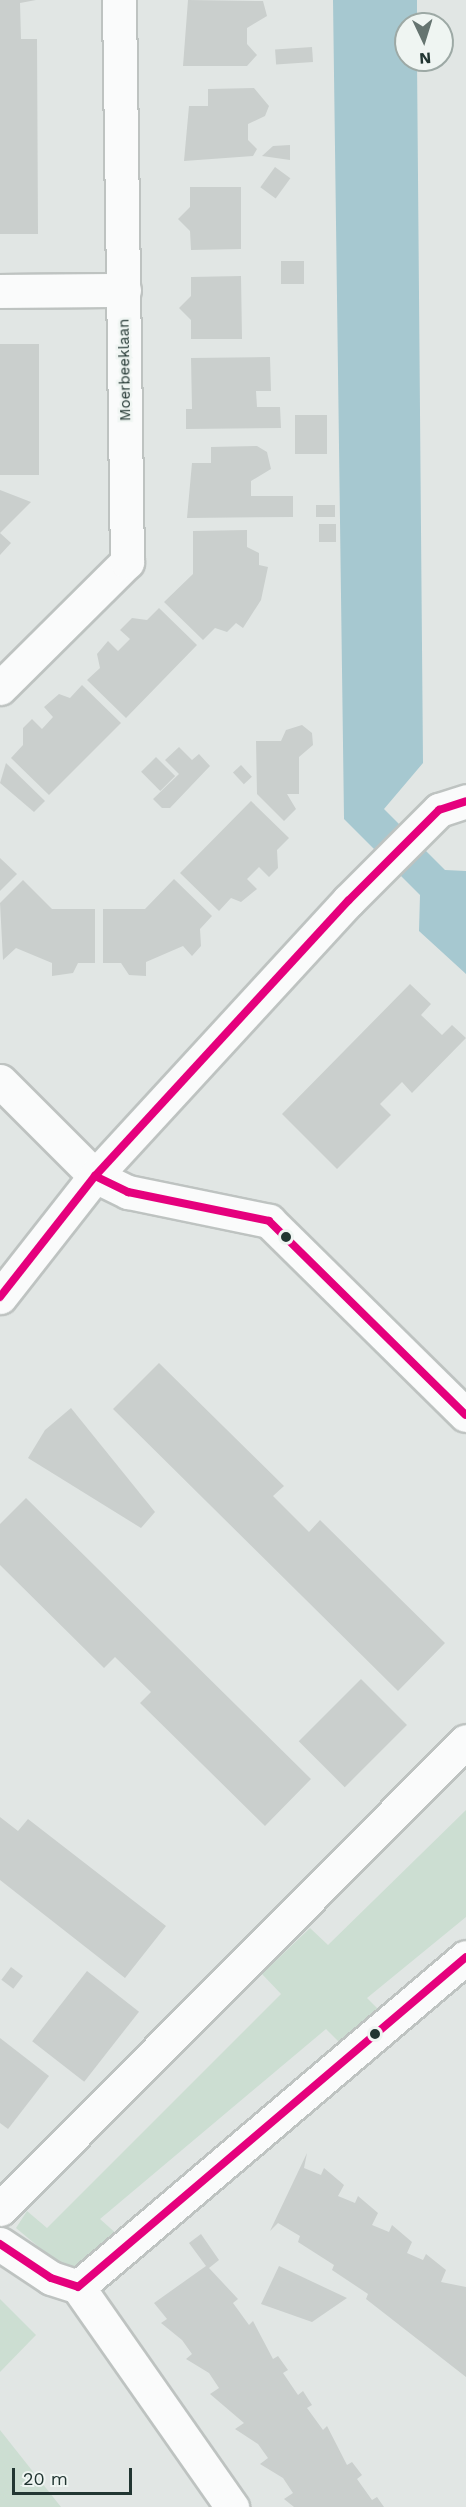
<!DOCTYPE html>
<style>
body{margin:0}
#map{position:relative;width:466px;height:2507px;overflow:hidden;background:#e1e6e4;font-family:"Work Sans",sans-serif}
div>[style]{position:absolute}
.green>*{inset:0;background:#ccded2}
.water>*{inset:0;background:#a6c8d0}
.building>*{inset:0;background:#cacfcd;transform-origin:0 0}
.roads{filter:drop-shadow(2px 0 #bec3c1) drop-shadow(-2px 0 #bec3c1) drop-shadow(0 2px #bec3c1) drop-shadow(0 -2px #bec3c1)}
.street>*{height:33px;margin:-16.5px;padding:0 16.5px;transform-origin:16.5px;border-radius:16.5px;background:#fafbfb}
.bus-1>*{height:8px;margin:-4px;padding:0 4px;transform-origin:4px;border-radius:4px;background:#e5007d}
.dots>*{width:16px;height:16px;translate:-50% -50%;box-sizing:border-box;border:3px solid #eff5f2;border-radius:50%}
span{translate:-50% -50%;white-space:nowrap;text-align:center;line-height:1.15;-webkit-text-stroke:5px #eff5f2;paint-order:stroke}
.street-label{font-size:15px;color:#223632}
.north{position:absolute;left:394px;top:12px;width:60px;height:60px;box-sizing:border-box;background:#eff5f2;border:2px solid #9da9a5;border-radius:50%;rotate:176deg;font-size:16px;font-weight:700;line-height:24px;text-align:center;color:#223632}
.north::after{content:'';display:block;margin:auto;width:21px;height:27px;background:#657470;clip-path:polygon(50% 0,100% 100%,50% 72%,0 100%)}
.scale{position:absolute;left:12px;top:2468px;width:120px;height:27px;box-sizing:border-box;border:3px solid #223632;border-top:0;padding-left:8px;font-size:18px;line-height:21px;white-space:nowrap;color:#223632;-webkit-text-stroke:4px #eff5f2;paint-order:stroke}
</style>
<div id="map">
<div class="green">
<i style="clip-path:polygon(466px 1810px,466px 1917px,367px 1998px,385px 2016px,345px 2048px,326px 2029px,100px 2219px,119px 2236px,70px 2273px,16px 2228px,27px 2211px,47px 2228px,281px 1994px,262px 1974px,310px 1928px,328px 1945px)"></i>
<i style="clip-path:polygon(0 2299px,36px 2335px,0 2372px)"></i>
<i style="clip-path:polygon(0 2430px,61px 2507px,0 2507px)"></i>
</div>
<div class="water">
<i style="clip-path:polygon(333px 0,417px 0,417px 24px,406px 24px,406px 60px,417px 60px,423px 763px,384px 809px,445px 870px,466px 871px,466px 974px,419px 931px,420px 895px,344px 819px)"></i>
</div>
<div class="building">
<i style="clip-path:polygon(0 0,36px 0,20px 3px,21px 39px,37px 39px,38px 234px,0 234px)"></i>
<i style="clip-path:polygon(188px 0,263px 1px,267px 16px,247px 28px,247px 44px,257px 55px,247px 66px,183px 66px)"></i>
<i style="left:312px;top:47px;width:15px;height:37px;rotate:86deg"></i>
<i style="clip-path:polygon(254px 88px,269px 106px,265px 116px,248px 124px,248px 140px,257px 149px,253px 156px,184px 161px,189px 106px,208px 106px,208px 89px)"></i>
<i style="clip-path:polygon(290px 145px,290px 160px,262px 156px,273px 146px)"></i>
<i style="left:275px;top:167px;width:19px;height:25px;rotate:36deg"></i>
<i style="clip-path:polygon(190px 187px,241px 187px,241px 249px,191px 250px,190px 231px,178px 219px,190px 207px)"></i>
<i style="left:304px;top:261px;width:23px;height:23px;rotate:90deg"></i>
<i style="clip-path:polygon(241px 276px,242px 339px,191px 339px,191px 320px,179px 308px,191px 296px,191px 277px)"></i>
<i style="left:39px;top:344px;width:131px;height:39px;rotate:90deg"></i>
<i style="clip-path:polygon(270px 357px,271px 391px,256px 391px,257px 407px,280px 407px,281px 428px,186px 429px,186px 409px,192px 409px,191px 358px)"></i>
<i style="left:295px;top:415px;width:32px;height:39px"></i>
<i style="clip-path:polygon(211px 447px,257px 446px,267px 452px,271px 469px,251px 481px,251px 496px,293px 496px,293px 517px,187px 518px,192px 463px,211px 463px)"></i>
<i style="clip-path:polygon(0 490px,31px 502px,0 533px,11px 543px,0 555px)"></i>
<i style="left:316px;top:505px;width:19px;height:12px"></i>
<i style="left:319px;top:524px;width:17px;height:18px"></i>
<i style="clip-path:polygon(247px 530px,247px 547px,259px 553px,259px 565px,268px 567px,261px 600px,243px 628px,236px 623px,227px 632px,215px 628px,203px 640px,164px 602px,193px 574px,193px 531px)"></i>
<i style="clip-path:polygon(159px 608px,197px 645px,126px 718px,87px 680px,100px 668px,97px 654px,108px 641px,118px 651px,130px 639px,120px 630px,132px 618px,147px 620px)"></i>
<i style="clip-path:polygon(82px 685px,121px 723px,49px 795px,11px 758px,23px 745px,23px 728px,32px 719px,42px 729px,53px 717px,44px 707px,59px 694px,70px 698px)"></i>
<i style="clip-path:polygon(302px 725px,312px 733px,313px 745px,299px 757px,299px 794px,287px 794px,296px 809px,284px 821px,257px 794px,256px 741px,281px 741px,286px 730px)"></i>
<i style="clip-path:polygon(179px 747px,192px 760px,199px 754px,210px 766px,170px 808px,162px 808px,153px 799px,179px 774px,165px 760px)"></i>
<i style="left:156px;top:757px;width:27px;height:21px;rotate:45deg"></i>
<i style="clip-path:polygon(6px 763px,45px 801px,34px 812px,0 783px)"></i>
<i style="left:241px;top:765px;width:16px;height:11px;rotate:47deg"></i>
<i style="clip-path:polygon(251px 801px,289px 838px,277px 850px,278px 868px,269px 877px,259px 867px,247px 879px,257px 889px,241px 902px,231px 898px,219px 911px,180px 873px)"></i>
<i style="clip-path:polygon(0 858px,17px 874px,0 891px)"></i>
<i style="clip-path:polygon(174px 879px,212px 916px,200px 929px,201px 946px,192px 956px,183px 946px,146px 962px,146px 976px,129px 975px,121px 963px,103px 963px,103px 909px,145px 909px)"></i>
<i style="clip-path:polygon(23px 880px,52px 909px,95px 909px,95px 963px,78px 963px,73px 973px,52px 976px,52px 963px,16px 948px,3px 960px,0 903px)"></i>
<i style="clip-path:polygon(410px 984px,431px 1004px,421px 1015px,442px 1035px,452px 1025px,466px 1038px,412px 1093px,402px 1082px,380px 1104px,391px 1115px,337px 1169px,282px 1114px)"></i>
<i style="clip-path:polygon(159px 1363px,284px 1486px,273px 1496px,309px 1532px,320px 1520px,445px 1643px,398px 1691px,113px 1409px)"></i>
<i style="clip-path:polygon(71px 1408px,155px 1512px,141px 1528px,28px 1458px,45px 1430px)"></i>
<i style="clip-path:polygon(26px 1498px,311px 1779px,265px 1826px,140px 1703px,151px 1692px,115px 1657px,104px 1668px,0 1565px,0 1524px)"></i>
<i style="left:361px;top:1679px;width:65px;height:88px;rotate:45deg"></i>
<i style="clip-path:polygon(0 1817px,18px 1831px,28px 1819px,166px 1926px,125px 1978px,0 1880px)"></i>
<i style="left:11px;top:1967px;width:15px;height:16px;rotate:37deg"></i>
<i style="left:87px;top:1971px;width:66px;height:89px;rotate:38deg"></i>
<i style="clip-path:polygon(0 2038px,49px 2076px,8px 2129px,0 2123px)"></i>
<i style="clip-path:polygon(307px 2153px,304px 2168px,321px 2175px,324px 2168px,344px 2185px,338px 2196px,355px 2203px,358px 2196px,378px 2213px,372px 2225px,389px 2232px,392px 2225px,412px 2242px,407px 2253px,423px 2260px,426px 2254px,446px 2270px,441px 2282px,466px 2287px,466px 2377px,366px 2299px,368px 2294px,332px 2270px,334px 2265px,298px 2242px,300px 2236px,278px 2223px,270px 2231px)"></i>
<i style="clip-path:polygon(201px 2234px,219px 2260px,209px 2268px,238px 2299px,233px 2303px,249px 2325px,253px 2321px,273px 2359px,278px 2356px,288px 2370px,283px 2373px,298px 2395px,303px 2391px,312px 2405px,307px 2408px,323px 2430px,327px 2426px,347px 2465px,352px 2462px,362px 2475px,357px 2479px,372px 2500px,377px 2497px,384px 2507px,294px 2507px,284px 2499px,293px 2493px,283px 2478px,260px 2464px,268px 2458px,258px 2444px,235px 2429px,244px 2423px,210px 2394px,219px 2388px,209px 2373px,186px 2359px,192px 2354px,182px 2340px,161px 2323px,167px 2319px,154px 2303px,206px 2266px,189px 2243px)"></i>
<i style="clip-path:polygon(279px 2266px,347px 2298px,312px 2322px,261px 2304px)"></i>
</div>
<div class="roads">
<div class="street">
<i style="left:0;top:291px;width:124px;rotate:-0.5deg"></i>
<i style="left:0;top:688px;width:179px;rotate:-44.8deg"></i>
<i style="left:127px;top:562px;width:562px;rotate:-90.82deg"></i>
<i style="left:0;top:1081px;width:134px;rotate:45deg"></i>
<i style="left:95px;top:1176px;width:37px;rotate:26deg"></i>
<i style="left:128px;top:1192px;width:144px;rotate:11.6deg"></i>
<i style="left:269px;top:1221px;width:276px;rotate:44.6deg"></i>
<i style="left:0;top:1297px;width:154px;rotate:-51.9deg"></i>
<i style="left:95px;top:1176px;width:374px;rotate:-47.4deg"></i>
<i style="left:348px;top:901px;width:129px;rotate:-45deg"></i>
<i style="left:439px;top:810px;width:28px;rotate:-18deg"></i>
<i style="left:0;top:2209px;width:660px;rotate:-45.12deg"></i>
<i style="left:0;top:2244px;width:61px;rotate:33.7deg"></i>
<i style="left:51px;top:2278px;width:28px;rotate:18deg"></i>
<i style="left:78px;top:2287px;width:509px;rotate:-40.38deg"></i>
<i style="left:78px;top:2287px;width:269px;rotate:55deg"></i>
</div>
</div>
<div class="bus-1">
<i style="left:95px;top:1176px;width:37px;rotate:26deg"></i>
<i style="left:128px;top:1192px;width:144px;rotate:11.6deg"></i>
<i style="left:269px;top:1221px;width:276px;rotate:44.6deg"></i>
<i style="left:0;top:1297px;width:154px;rotate:-51.9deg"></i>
<i style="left:95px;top:1176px;width:374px;rotate:-47.4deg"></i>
<i style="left:348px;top:901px;width:129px;rotate:-45deg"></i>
<i style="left:439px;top:810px;width:28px;rotate:-18deg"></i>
<i style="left:0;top:2244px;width:61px;rotate:33.7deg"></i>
<i style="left:51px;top:2278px;width:28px;rotate:18deg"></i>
<i style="left:78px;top:2287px;width:509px;rotate:-40.38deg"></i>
</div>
<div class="dots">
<i style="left:286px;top:1237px;background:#223632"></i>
<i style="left:375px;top:2034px;background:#223632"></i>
</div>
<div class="street-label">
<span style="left:125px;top:370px;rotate:-91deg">Moerbeeklaan</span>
</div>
<div class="north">N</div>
<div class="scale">20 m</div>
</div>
